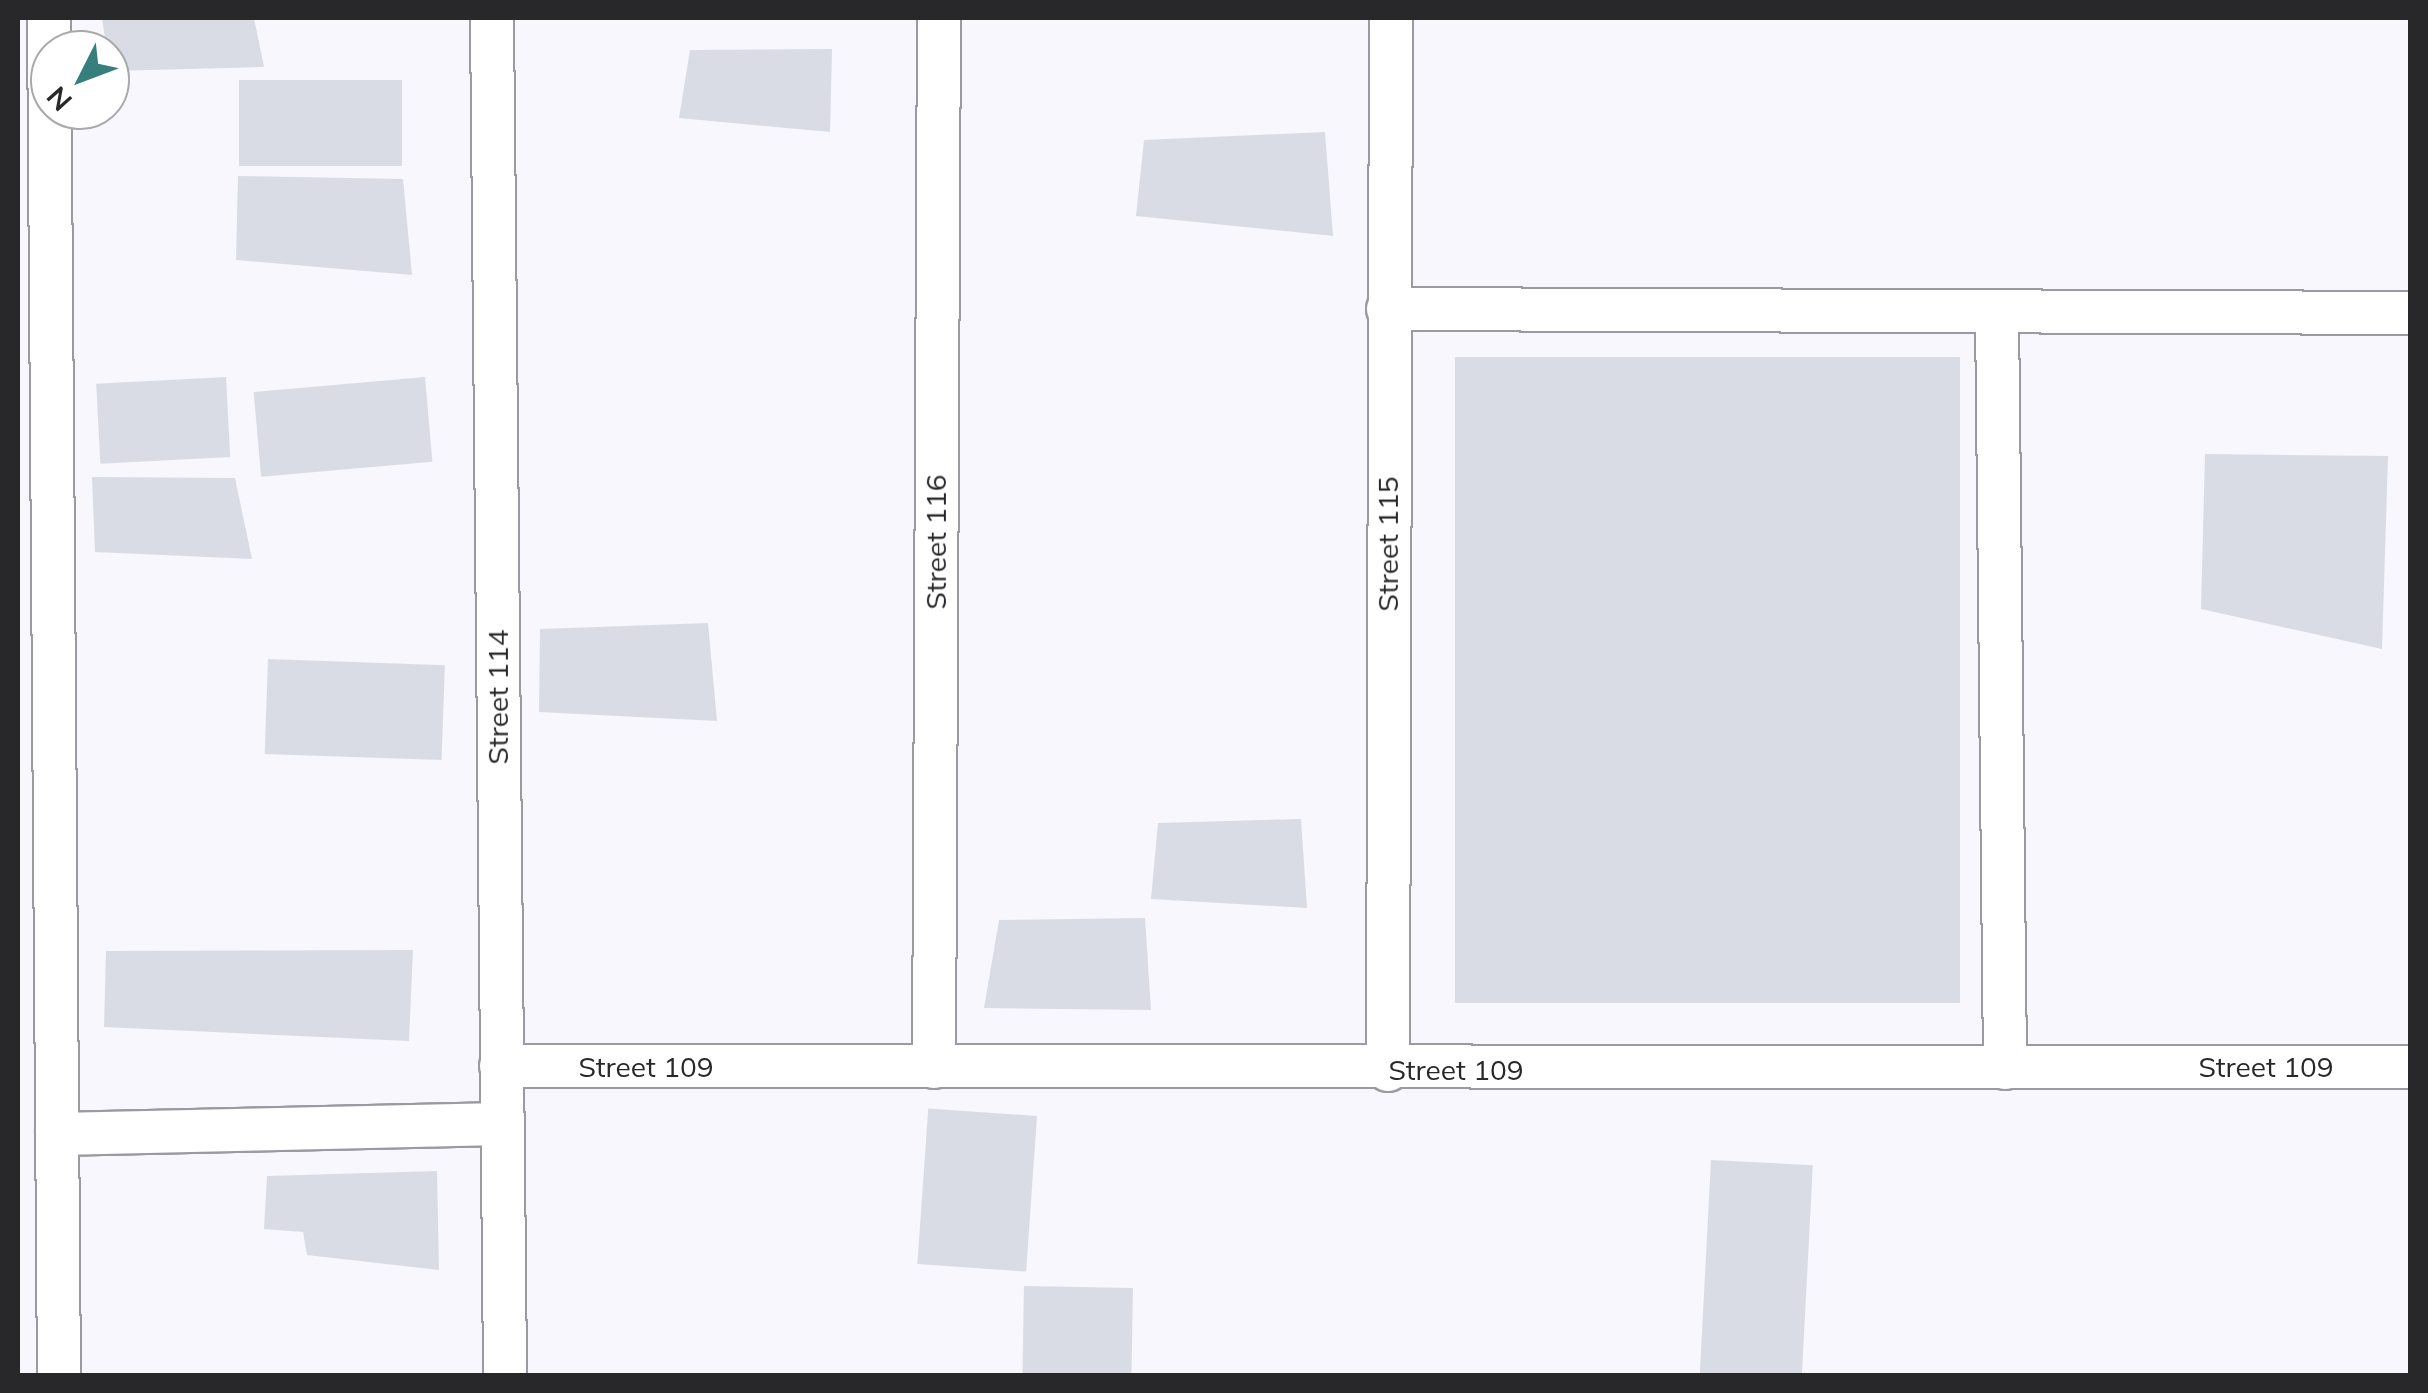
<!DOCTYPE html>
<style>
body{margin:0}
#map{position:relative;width:2428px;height:1393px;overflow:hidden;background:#f8f7fe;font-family:Mulish,sans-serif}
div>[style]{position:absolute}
.building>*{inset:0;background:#d9dce4;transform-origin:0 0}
.roads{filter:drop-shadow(2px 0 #9b9aa2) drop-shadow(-2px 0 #9b9aa2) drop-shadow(0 2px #9b9aa2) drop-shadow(0 -2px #9b9aa2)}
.minor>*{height:42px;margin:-21px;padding:0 21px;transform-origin:21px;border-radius:21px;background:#fff}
span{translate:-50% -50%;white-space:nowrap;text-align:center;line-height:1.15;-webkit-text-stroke:8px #fff;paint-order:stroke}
.street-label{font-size:28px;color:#28282b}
.frame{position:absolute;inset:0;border:20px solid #28282b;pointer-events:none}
.north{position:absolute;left:30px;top:30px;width:100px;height:100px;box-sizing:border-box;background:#fff;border:2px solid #a9a9aa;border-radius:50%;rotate:228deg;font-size:28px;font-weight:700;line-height:40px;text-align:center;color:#28282b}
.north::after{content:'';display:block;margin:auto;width:35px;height:45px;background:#367f7d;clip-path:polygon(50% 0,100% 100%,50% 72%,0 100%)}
</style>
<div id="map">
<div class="building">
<i style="clip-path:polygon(102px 18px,254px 18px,264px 67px,110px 71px)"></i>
<i style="clip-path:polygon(832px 49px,830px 132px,679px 118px,690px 50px)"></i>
<i style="left:239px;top:80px;width:163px;height:86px"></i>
<i style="clip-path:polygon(1325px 132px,1333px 236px,1136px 216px,1144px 140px)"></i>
<i style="clip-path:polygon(238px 176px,403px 179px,412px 275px,236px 260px)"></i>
<i style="left:1960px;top:357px;width:646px;height:505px;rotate:90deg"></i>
<i style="left:226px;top:377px;width:80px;height:130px;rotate:87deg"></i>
<i style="left:425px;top:377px;width:85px;height:172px;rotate:85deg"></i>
<i style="clip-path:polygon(2205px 454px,2388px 456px,2382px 649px,2201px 609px)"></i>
<i style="clip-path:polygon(92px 477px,235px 478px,252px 559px,95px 552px)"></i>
<i style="clip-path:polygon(708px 623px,717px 721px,539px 712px,540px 629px)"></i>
<i style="left:268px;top:659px;width:177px;height:95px;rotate:2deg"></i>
<i style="clip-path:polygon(1301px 819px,1307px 908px,1151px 899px,1158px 823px)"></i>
<i style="clip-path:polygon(1145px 918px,1151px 1010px,984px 1008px,999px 920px)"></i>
<i style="clip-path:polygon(413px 950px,409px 1041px,104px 1027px,106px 951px)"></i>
<i style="left:1037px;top:1116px;width:156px;height:109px;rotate:94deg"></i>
<i style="left:1711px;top:1160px;width:102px;height:216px;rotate:3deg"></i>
<i style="clip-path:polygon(437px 1171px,439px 1270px,307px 1255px,303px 1232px,264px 1229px,267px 1176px)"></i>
<i style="left:1024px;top:1286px;width:109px;height:90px;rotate:1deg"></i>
</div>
<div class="roads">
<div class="minor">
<i style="left:49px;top:18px;width:1358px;rotate:89.58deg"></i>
<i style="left:492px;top:18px;width:1358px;rotate:89.45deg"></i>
<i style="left:1388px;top:309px;width:1022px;rotate:0.22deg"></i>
<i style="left:1997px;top:311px;width:757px;rotate:89.39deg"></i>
<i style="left:501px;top:1066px;width:1909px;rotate:0.03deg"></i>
<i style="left:934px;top:1067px;width:1049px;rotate:-89.73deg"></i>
<i style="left:1388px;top:1070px;width:1052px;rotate:-89.84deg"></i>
<i style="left:57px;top:1134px;width:445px;rotate:-1.3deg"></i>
</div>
</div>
<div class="street-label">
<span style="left:936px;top:542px;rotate:-90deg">Street 116</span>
<span style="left:1388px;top:544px;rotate:-90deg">Street 115</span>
<span style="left:498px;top:697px;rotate:-90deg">Street 114</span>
<span style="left:646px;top:1067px">Street 109</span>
<span style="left:2266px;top:1067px">Street 109</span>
<span style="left:1456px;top:1070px">Street 109</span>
</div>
<div class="frame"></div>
<div class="north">N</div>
</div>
